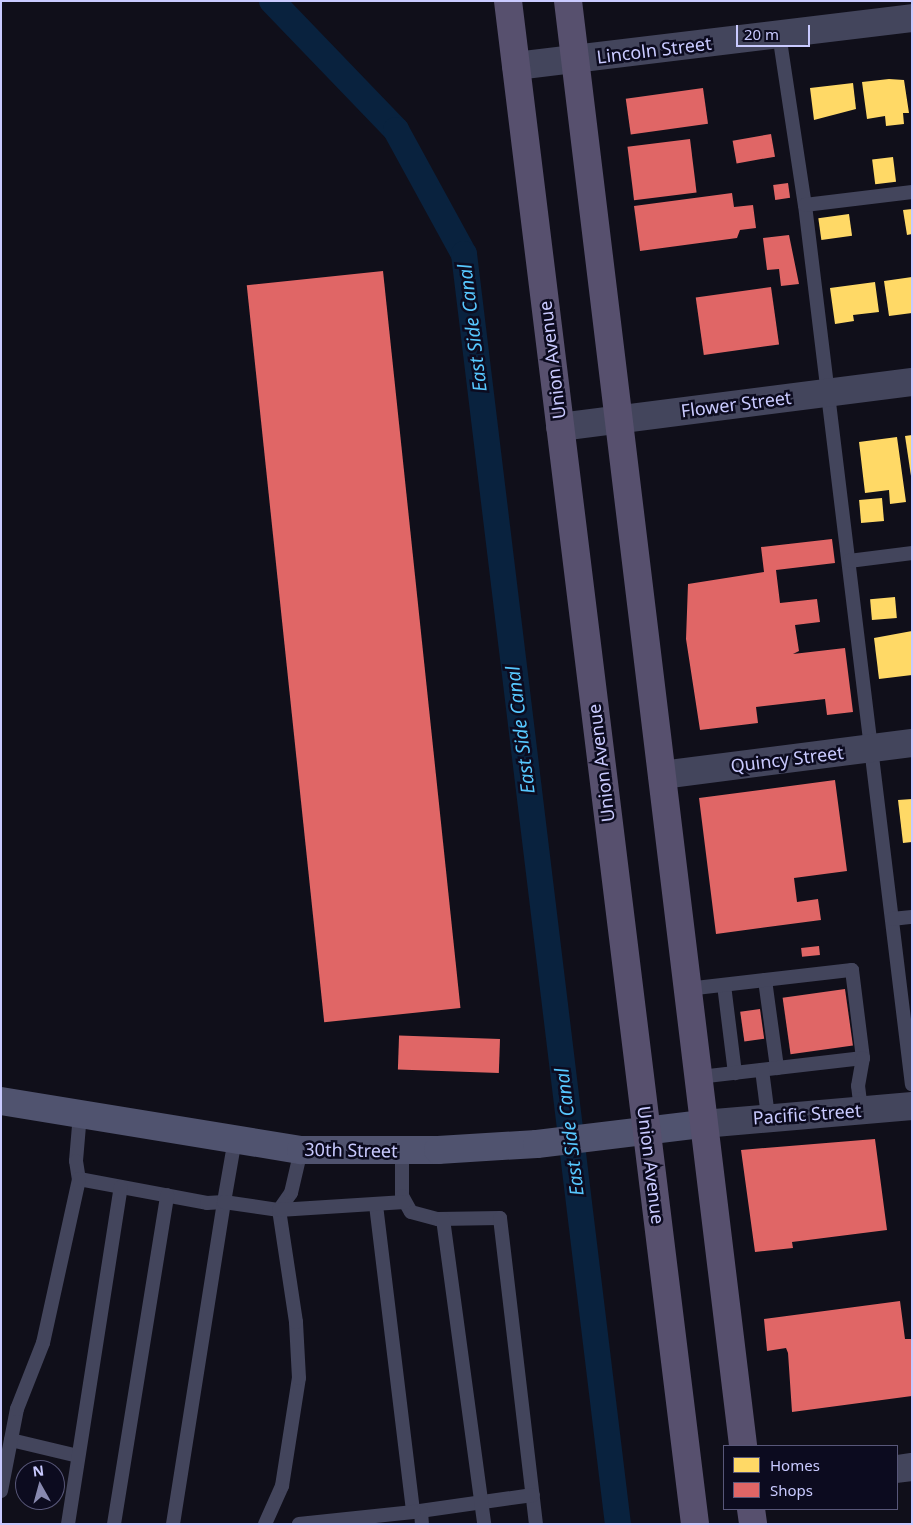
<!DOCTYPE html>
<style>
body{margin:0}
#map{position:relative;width:913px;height:1525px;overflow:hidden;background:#100f1a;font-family:"Noto Sans",sans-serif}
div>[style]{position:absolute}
.homes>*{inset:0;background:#ffd966;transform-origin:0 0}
.shops>*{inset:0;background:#e06666;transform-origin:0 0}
.canal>*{height:26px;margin:-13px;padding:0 13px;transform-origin:13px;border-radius:13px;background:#09223e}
.lane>*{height:14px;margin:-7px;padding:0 7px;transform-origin:7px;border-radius:7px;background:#43455c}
.street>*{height:28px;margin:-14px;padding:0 14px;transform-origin:14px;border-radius:14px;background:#43455c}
.secondary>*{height:28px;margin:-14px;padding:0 14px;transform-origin:14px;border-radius:14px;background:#50536f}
.primary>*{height:28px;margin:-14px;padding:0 14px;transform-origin:14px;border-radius:14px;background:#57506e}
span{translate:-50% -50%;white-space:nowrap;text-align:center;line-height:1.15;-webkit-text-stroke:5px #0c0b1f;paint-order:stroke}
.street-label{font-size:18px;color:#c9caff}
.water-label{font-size:19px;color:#57c8ff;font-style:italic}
.frame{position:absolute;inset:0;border:2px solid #c9caff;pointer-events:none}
.legend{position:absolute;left:723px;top:1445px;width:175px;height:65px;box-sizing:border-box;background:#0c0b1f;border:1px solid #585779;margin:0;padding:6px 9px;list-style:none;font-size:15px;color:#c9caff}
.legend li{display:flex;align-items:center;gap:10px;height:25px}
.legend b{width:25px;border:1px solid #585779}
.north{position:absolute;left:15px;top:1460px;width:50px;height:50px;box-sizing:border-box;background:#0c0b1f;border:1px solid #585779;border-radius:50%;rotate:353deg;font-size:14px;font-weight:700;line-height:20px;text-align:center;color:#c9caff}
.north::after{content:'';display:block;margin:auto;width:18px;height:22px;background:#8889af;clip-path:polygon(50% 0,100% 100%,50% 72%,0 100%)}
.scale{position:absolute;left:736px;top:25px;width:74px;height:22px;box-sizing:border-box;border:2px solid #c9caff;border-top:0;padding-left:6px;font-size:15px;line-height:18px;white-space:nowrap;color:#c9caff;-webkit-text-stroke:4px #0c0b1f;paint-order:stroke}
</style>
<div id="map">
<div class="homes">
<i style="clip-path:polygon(889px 79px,904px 80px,909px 113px,903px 113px,904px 124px,886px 126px,885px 116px,867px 119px,862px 82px)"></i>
<i style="clip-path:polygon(853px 83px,856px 109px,814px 120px,810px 88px)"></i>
<i style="left:893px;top:157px;width:25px;height:21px;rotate:83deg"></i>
<i style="clip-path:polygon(912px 209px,912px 234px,907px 235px,903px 210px)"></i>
<i style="left:849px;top:214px;width:22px;height:31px;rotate:82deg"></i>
<i style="clip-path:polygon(912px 277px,912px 313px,889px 316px,884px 281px)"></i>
<i style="clip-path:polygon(875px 282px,879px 312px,853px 315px,854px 321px,835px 324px,830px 288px)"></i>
<i style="clip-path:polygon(912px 435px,912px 475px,911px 476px,905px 436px)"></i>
<i style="clip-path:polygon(897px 437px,906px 502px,890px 504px,889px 490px,865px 493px,859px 442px)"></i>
<i style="left:882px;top:498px;width:23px;height:23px;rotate:85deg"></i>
<i style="left:895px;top:597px;width:21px;height:25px;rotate:85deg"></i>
<i style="clip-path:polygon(912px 631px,912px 675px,879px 679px,874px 638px)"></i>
<i style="clip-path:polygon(912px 799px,912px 842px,903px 843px,898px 800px)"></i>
</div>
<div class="shops">
<i style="left:703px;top:88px;width:36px;height:78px;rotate:82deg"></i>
<i style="left:771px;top:134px;width:23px;height:39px;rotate:80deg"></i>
<i style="left:690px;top:139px;width:54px;height:63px;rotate:83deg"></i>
<i style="left:788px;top:183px;width:15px;height:15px;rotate:82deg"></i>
<i style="clip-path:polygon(732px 193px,734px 207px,753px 205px,756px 228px,740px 230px,737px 238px,640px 251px,634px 206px)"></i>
<i style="clip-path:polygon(789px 235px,799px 284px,781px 286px,779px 269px,767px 270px,763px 238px)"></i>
<i style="left:383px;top:271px;width:741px;height:137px;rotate:84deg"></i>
<i style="left:771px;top:287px;width:58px;height:76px;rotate:82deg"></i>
<i style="clip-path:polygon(832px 539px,835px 563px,776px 570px,780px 603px,817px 599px,820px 622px,795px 625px,799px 651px,793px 654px,845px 648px,853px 712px,827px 715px,825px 699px,756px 707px,758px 723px,700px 730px,686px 639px,688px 584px,764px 572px,761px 547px)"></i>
<i style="clip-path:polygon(835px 780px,847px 871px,794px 878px,797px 902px,818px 899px,821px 920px,716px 934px,699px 798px)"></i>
<i style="left:819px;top:946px;width:9px;height:18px;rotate:84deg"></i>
<i style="left:845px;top:989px;width:57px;height:63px;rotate:82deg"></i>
<i style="left:760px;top:1009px;width:30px;height:20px;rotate:82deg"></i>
<i style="left:500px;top:1039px;width:34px;height:101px;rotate:92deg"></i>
<i style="clip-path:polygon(875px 1139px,887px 1230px,792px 1242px,793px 1248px,755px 1252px,741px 1150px)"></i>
<i style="clip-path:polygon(900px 1301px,905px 1339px,912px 1339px,912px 1396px,792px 1412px,788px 1353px,786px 1348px,767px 1351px,764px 1319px)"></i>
</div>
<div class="canal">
<i style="left:272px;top:1px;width:179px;rotate:46.1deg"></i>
<i style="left:396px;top:130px;width:141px;rotate:61.3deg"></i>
<i style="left:464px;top:254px;width:1279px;rotate:83.09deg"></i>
</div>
<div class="lane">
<i style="left:779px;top:34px;width:173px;rotate:81.4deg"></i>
<i style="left:805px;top:205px;width:886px;rotate:83.07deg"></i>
<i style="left:805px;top:205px;width:108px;rotate:-6.9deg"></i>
<i style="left:849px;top:561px;width:64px;rotate:-7.2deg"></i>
<i style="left:892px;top:919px;width:20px;rotate:-6deg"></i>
<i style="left:765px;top:980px;width:89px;rotate:82.2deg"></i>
<i style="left:724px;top:985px;width:89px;rotate:82.9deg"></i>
<i style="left:687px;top:989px;width:166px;rotate:-6.6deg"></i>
<i style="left:852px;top:970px;width:89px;rotate:82.9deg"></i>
<i style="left:863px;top:1058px;width:166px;rotate:173.4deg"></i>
<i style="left:762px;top:1070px;width:46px;rotate:82.6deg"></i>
<i style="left:861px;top:1110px;width:24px;rotate:-97deg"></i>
<i style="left:858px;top:1086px;width:28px;rotate:-80deg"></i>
<i style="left:80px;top:1114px;width:47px;rotate:94.9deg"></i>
<i style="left:76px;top:1161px;width:18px;rotate:81deg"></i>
<i style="left:79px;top:1179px;width:130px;rotate:10.6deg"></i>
<i style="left:207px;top:1203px;width:17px;rotate:-3deg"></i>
<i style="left:224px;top:1202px;width:64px;rotate:-80.1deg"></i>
<i style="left:402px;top:1151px;width:45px;rotate:90deg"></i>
<i style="left:402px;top:1196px;width:18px;rotate:61deg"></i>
<i style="left:411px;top:1212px;width:28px;rotate:15deg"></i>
<i style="left:438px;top:1219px;width:62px;rotate:-0.9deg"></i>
<i style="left:500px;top:1218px;width:308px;rotate:83.3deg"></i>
<i style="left:376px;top:1205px;width:309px;rotate:83.1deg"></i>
<i style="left:413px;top:1512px;width:121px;rotate:-8.1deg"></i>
<i style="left:443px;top:1219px;width:308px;rotate:82.3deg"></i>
<i style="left:11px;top:1440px;width:69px;rotate:13.4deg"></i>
<i style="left:1px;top:1491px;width:84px;rotate:-79deg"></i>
<i style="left:17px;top:1409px;width:71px;rotate:-68.5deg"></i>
<i style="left:43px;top:1343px;width:168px;rotate:-77.6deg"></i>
<i style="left:421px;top:1511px;width:13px;rotate:86deg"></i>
<i style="left:68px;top:1524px;width:341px;rotate:-81.1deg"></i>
<i style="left:114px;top:1524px;width:333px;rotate:-80.8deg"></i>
<i style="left:173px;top:1524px;width:326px;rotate:-81deg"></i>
<i style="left:224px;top:1202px;width:56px;rotate:8.3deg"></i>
<i style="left:279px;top:1210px;width:21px;rotate:-55deg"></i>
<i style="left:291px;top:1193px;width:44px;rotate:-76.9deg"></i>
<i style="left:265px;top:1524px;width:42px;rotate:-65.9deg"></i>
<i style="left:282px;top:1486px;width:109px;rotate:-81.1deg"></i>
<i style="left:299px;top:1378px;width:56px;rotate:-93.1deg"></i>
<i style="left:296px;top:1322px;width:113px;rotate:-98.6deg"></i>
<i style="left:279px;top:1210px;width:126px;rotate:-3.6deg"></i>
<i style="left:299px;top:1524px;width:115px;rotate:-6deg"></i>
</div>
<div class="street">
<i style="left:516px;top:66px;width:399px;rotate:-6.9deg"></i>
<i style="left:560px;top:427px;width:355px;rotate:-7.3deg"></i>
<i style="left:662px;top:775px;width:252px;rotate:-7.3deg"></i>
<i style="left:703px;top:1124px;width:210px;rotate:-4.9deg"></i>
<i style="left:897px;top:1469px;width:15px;rotate:-8deg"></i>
</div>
<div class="secondary">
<i style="left:1px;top:1101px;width:304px;rotate:9.3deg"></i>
<i style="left:301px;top:1150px;width:137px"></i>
<i style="left:438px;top:1150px;width:99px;rotate:-3.5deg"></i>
<i style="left:537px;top:1144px;width:167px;rotate:-6.9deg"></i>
</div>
<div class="primary">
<i style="left:508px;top:1px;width:1534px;rotate:83deg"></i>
<i style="left:568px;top:1px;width:1456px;rotate:83.09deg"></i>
<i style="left:751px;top:1509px;width:15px;rotate:82deg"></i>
</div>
<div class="street-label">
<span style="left:654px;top:50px;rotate:-7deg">Lincoln Street</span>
<span style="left:552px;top:360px;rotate:-97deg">Union Avenue</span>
<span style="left:736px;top:404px;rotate:-7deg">Flower Street</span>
<span style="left:787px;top:759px;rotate:-7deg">Quincy Street</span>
<span style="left:601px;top:763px;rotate:-97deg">Union Avenue</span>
<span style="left:807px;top:1114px;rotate:-4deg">Pacific Street</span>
<span style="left:351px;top:1150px;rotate:1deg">30th Street</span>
<span style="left:651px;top:1165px;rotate:83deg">Union Avenue</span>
</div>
<div class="water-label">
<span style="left:473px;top:328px;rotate:-97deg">East Side Canal</span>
<span style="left:521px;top:730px;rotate:-97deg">East Side Canal</span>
<span style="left:570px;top:1132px;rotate:-97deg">East Side Canal</span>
</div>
<div class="frame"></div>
<ul class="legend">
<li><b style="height:14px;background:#ffd966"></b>Homes</li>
<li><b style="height:14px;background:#e06666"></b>Shops</li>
</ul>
<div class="north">N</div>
<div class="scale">20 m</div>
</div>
